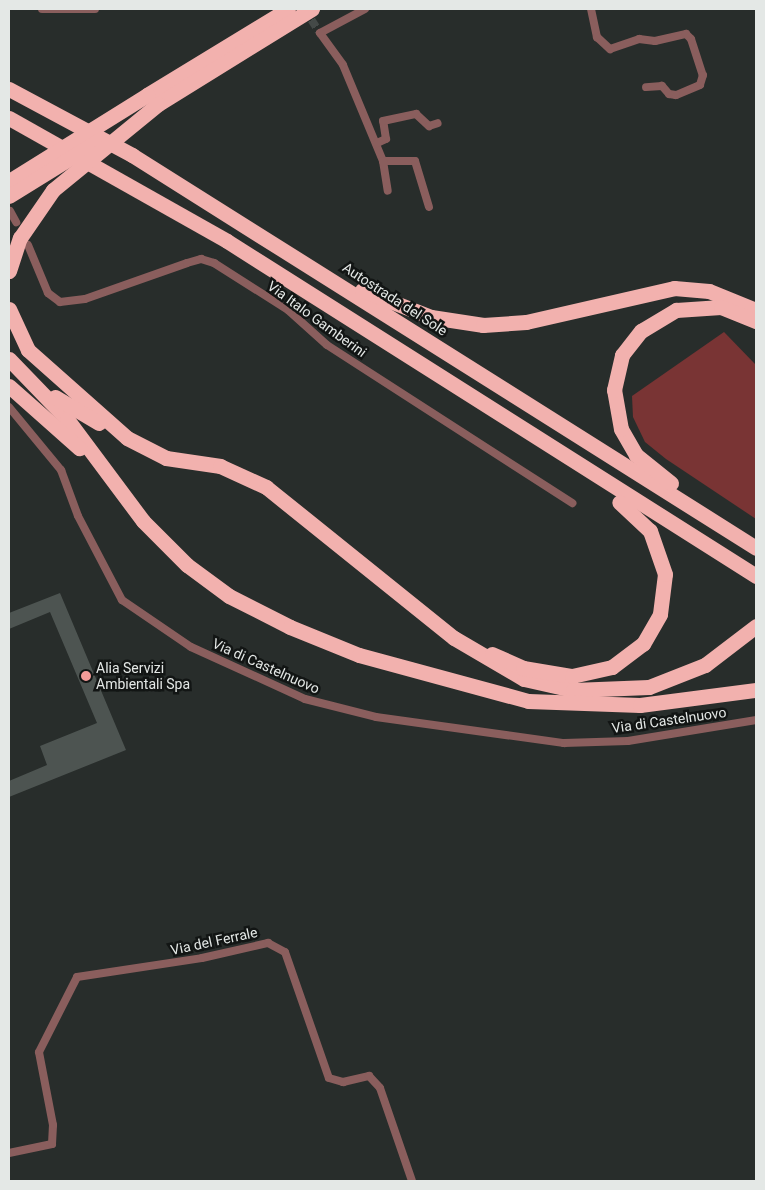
<!DOCTYPE html>
<style>
body{margin:0}
#map{position:relative;width:765px;height:1190px;overflow:hidden;background:#282d2b;font-family:Roboto,sans-serif}
div>[style]{position:absolute}
.green>*{inset:0;background:#793434}
.building>*{inset:0;background:#4d5451}
.street-tunnel>*{height:8px;margin-top:-4px;transform-origin:0;background:repeating-linear-gradient(90deg,#444947 0 8px,transparent 0 12px)}
.street>*{height:8px;margin:-4px;padding:0 4px;transform-origin:4px;border-radius:4px;background:#8a5e5d}
.highway>*{height:15px;margin:-7.5px;padding:0 7.5px;transform-origin:7.5px;border-radius:7.5px;background:#f2b1ae}
.highway-bridge>*{height:15px;margin:-7.5px;padding:0 7.5px;transform-origin:7.5px;border-radius:7.5px;background:#f2b1ae}
.dots>*{width:14px;height:14px;translate:-50% -50%;box-sizing:border-box;border:2px solid #121514;border-radius:50%}
span{translate:-50% -50%;white-space:nowrap;text-align:center;line-height:1.15;-webkit-text-stroke:5px #121514;paint-order:stroke}
.street-label{font-size:14px;color:#e4e8e6}
.poi-label{font-size:14px;color:#e4e8e6}
.left{translate:0 -50%;text-align:left}
.frame{position:absolute;inset:0;border:10px solid #e4e8e6;pointer-events:none}
</style>
<div id="map">
<div class="green">
<i style="clip-path:polygon(724px 332px,756px 365px,756px 519px,666px 459px,645px 442px,633px 417px,632px 396px)"></i>
</div>
<div class="building">
<i style="clip-path:polygon(60px 593px,126px 750px,9px 797px,9px 781px,47px 765px,40px 746px,97px 723px,50px 612px,9px 629px,9px 613px)"></i>
</div>
<div class="street-tunnel">
<i style="left:305px;top:10px;width:27px;rotate:57deg"></i>
</div>
<div class="street">
<i style="left:42px;top:9px;width:53px"></i>
<i style="left:365px;top:9px;width:51px;rotate:151.9deg"></i>
<i style="left:320px;top:33px;width:39px;rotate:54deg"></i>
<i style="left:343px;top:65px;width:104px;rotate:67.4deg"></i>
<i style="left:383px;top:161px;width:32px"></i>
<i style="left:415px;top:161px;width:48px;rotate:73.1deg"></i>
<i style="left:591px;top:9px;width:29px;rotate:78deg"></i>
<i style="left:597px;top:37px;width:18px;rotate:43deg"></i>
<i style="left:610px;top:49px;width:31px;rotate:-19deg"></i>
<i style="left:639px;top:39px;width:16px;rotate:7deg"></i>
<i style="left:655px;top:41px;width:32px;rotate:-13deg"></i>
<i style="left:686px;top:34px;width:7px;rotate:45deg"></i>
<i style="left:691px;top:39px;width:38px;rotate:72deg"></i>
<i style="left:703px;top:75px;width:10px;rotate:107deg"></i>
<i style="left:700px;top:85px;width:26px;rotate:157deg"></i>
<i style="left:676px;top:95px;width:7px;rotate:-172deg"></i>
<i style="left:669px;top:94px;width:11px;rotate:-131deg"></i>
<i style="left:662px;top:86px;width:16px;rotate:176deg"></i>
<i style="left:377px;top:143px;width:10px;rotate:-24deg"></i>
<i style="left:386px;top:139px;width:18px;rotate:-99deg"></i>
<i style="left:383px;top:121px;width:34px;rotate:-12deg"></i>
<i style="left:416px;top:114px;width:18px;rotate:43deg"></i>
<i style="left:429px;top:126px;width:9px;rotate:-18deg"></i>
<i style="left:383px;top:161px;width:30px;rotate:81deg"></i>
<i style="left:10px;top:211px;width:13px;rotate:61deg"></i>
<i style="left:28px;top:245px;width:52px;rotate:67.4deg"></i>
<i style="left:48px;top:293px;width:15px;rotate:37deg"></i>
<i style="left:60px;top:302px;width:25px;rotate:-7deg"></i>
<i style="left:85px;top:299px;width:108px;rotate:-19.4deg"></i>
<i style="left:187px;top:263px;width:15px;rotate:-16deg"></i>
<i style="left:201px;top:259px;width:14px;rotate:17deg"></i>
<i style="left:214px;top:263px;width:88px;rotate:32.4deg"></i>
<i style="left:288px;top:310px;width:52px;rotate:41.9deg"></i>
<i style="left:327px;top:345px;width:292px;rotate:32.8deg"></i>
<i style="left:9px;top:407px;width:82px;rotate:50.5deg"></i>
<i style="left:61px;top:470px;width:49px;rotate:69.7deg"></i>
<i style="left:78px;top:516px;width:95px;rotate:62.4deg"></i>
<i style="left:122px;top:600px;width:83px;rotate:34.3deg"></i>
<i style="left:191px;top:647px;width:125px;rotate:24.5deg"></i>
<i style="left:305px;top:699px;width:73px;rotate:14.2deg"></i>
<i style="left:376px;top:717px;width:190px;rotate:7.9deg"></i>
<i style="left:564px;top:743px;width:64px;rotate:-1.8deg"></i>
<i style="left:628px;top:741px;width:130px;rotate:-9.3deg"></i>
<i style="left:9px;top:1153px;width:44px;rotate:-11.8deg"></i>
<i style="left:52px;top:1144px;width:19px;rotate:-87deg"></i>
<i style="left:53px;top:1125px;width:74px;rotate:-100.9deg"></i>
<i style="left:39px;top:1052px;width:84px;rotate:-63.1deg"></i>
<i style="left:77px;top:977px;width:126px;rotate:-8.6deg"></i>
<i style="left:202px;top:958px;width:68px;rotate:-12.8deg"></i>
<i style="left:268px;top:943px;width:19px;rotate:28deg"></i>
<i style="left:285px;top:952px;width:133px;rotate:70.8deg"></i>
<i style="left:329px;top:1078px;width:15px;rotate:16deg"></i>
<i style="left:343px;top:1082px;width:27px;rotate:-13deg"></i>
<i style="left:369px;top:1076px;width:16px;rotate:47deg"></i>
<i style="left:380px;top:1088px;width:98px;rotate:71deg"></i>
</div>
<div class="highway">
<i style="left:9px;top:89px;width:140px;rotate:28.2deg"></i>
<i style="left:132px;top:155px;width:737px;rotate:32.2deg"></i>
<i style="left:147px;top:95px;width:165px;rotate:-31.4deg"></i>
<i style="left:158px;top:104px;width:181px;rotate:-31.7deg"></i>
<i style="left:9px;top:118px;width:250px;rotate:29.4deg"></i>
<i style="left:227px;top:241px;width:626px;rotate:32.34deg"></i>
<i style="left:362px;top:290px;width:74px;rotate:21.4deg"></i>
<i style="left:431px;top:317px;width:53px;rotate:8.7deg"></i>
<i style="left:483px;top:325px;width:43px;rotate:-4deg"></i>
<i style="left:526px;top:322px;width:152px;rotate:-12.9deg"></i>
<i style="left:674px;top:288px;width:35px;rotate:5deg"></i>
<i style="left:709px;top:291px;width:51px;rotate:22deg"></i>
<i style="left:9px;top:309px;width:45px;rotate:65.1deg"></i>
<i style="left:28px;top:350px;width:132px;rotate:41.6deg"></i>
<i style="left:127px;top:438px;width:44px;rotate:27.1deg"></i>
<i style="left:166px;top:458px;width:55px;rotate:8.4deg"></i>
<i style="left:220px;top:466px;width:51px;rotate:24.5deg"></i>
<i style="left:266px;top:487px;width:241px;rotate:38.8deg"></i>
<i style="left:454px;top:638px;width:81px;rotate:30.4deg"></i>
<i style="left:524px;top:679px;width:50px;rotate:12.7deg"></i>
<i style="left:573px;top:690px;width:76px;rotate:-2.3deg"></i>
<i style="left:649px;top:687px;width:60px;rotate:-21.4deg"></i>
<i style="left:705px;top:665px;width:64px;rotate:-37.4deg"></i>
<i style="left:9px;top:359px;width:83px;rotate:46deg"></i>
<i style="left:67px;top:419px;width:127px;rotate:53.3deg"></i>
<i style="left:143px;top:521px;width:62px;rotate:45deg"></i>
<i style="left:187px;top:565px;width:52px;rotate:36.4deg"></i>
<i style="left:229px;top:596px;width:68px;rotate:26.9deg"></i>
<i style="left:290px;top:627px;width:74px;rotate:22.1deg"></i>
<i style="left:359px;top:655px;width:175px;rotate:15.2deg"></i>
<i style="left:528px;top:701px;width:112px;rotate:2deg"></i>
<i style="left:640px;top:705px;width:117px;rotate:-7.4deg"></i>
<i style="left:9px;top:386px;width:94px;rotate:41.5deg"></i>
<i style="left:55px;top:397px;width:51px;rotate:30.6deg"></i>
<i style="left:671px;top:483px;width:45px;rotate:-141.3deg"></i>
<i style="left:636px;top:455px;width:30px;rotate:-120deg"></i>
<i style="left:621px;top:429px;width:40px;rotate:-100deg"></i>
<i style="left:614px;top:390px;width:36px;rotate:-77deg"></i>
<i style="left:622px;top:355px;width:31px;rotate:-52deg"></i>
<i style="left:641px;top:331px;width:41px;rotate:-31deg"></i>
<i style="left:676px;top:310px;width:45px;rotate:-3.8deg"></i>
<i style="left:721px;top:307px;width:38px;rotate:22deg"></i>
<i style="left:492px;top:654px;width:34px;rotate:24deg"></i>
<i style="left:523px;top:668px;width:50px;rotate:9.3deg"></i>
<i style="left:572px;top:676px;width:41px;rotate:-12.7deg"></i>
<i style="left:612px;top:667px;width:39px;rotate:-37deg"></i>
<i style="left:643px;top:644px;width:34px;rotate:-60deg"></i>
<i style="left:660px;top:614px;width:40px;rotate:-82.9deg"></i>
<i style="left:665px;top:574px;width:46px;rotate:-109.2deg"></i>
<i style="left:650px;top:531px;width:42px;rotate:-136.9deg"></i>
</div>
<div class="highway-bridge">
<i style="left:9px;top:181px;width:163px;rotate:-31.9deg"></i>
<i style="left:9px;top:196px;width:108px;rotate:-31.8deg"></i>
<i style="left:9px;top:271px;width:35px;rotate:-72deg"></i>
<i style="left:20px;top:238px;width:58px;rotate:-55.5deg"></i>
<i style="left:53px;top:190px;width:136px;rotate:-39.3deg"></i>
</div>
<div class="dots">
<i style="left:86px;top:676px;background:#f59b98"></i>
</div>
<div class="street-label">
<span style="left:395px;top:299px;rotate:33deg">Autostrada del Sole</span>
<span style="left:317px;top:319px;rotate:36deg">Via Italo Gamberini</span>
<span style="left:266px;top:666px;rotate:24deg">Via di Castelnuovo</span>
<span style="left:669px;top:720px;rotate:-8deg">Via di Castelnuovo</span>
<span style="left:214px;top:941px;rotate:-12deg">Via del Ferrale</span>
</div>
<div class="poi-label">
<span class="left" style="left:96px;top:676px">Alia Servizi<br>Ambientali Spa</span>
</div>
<div class="frame"></div>
</div>
